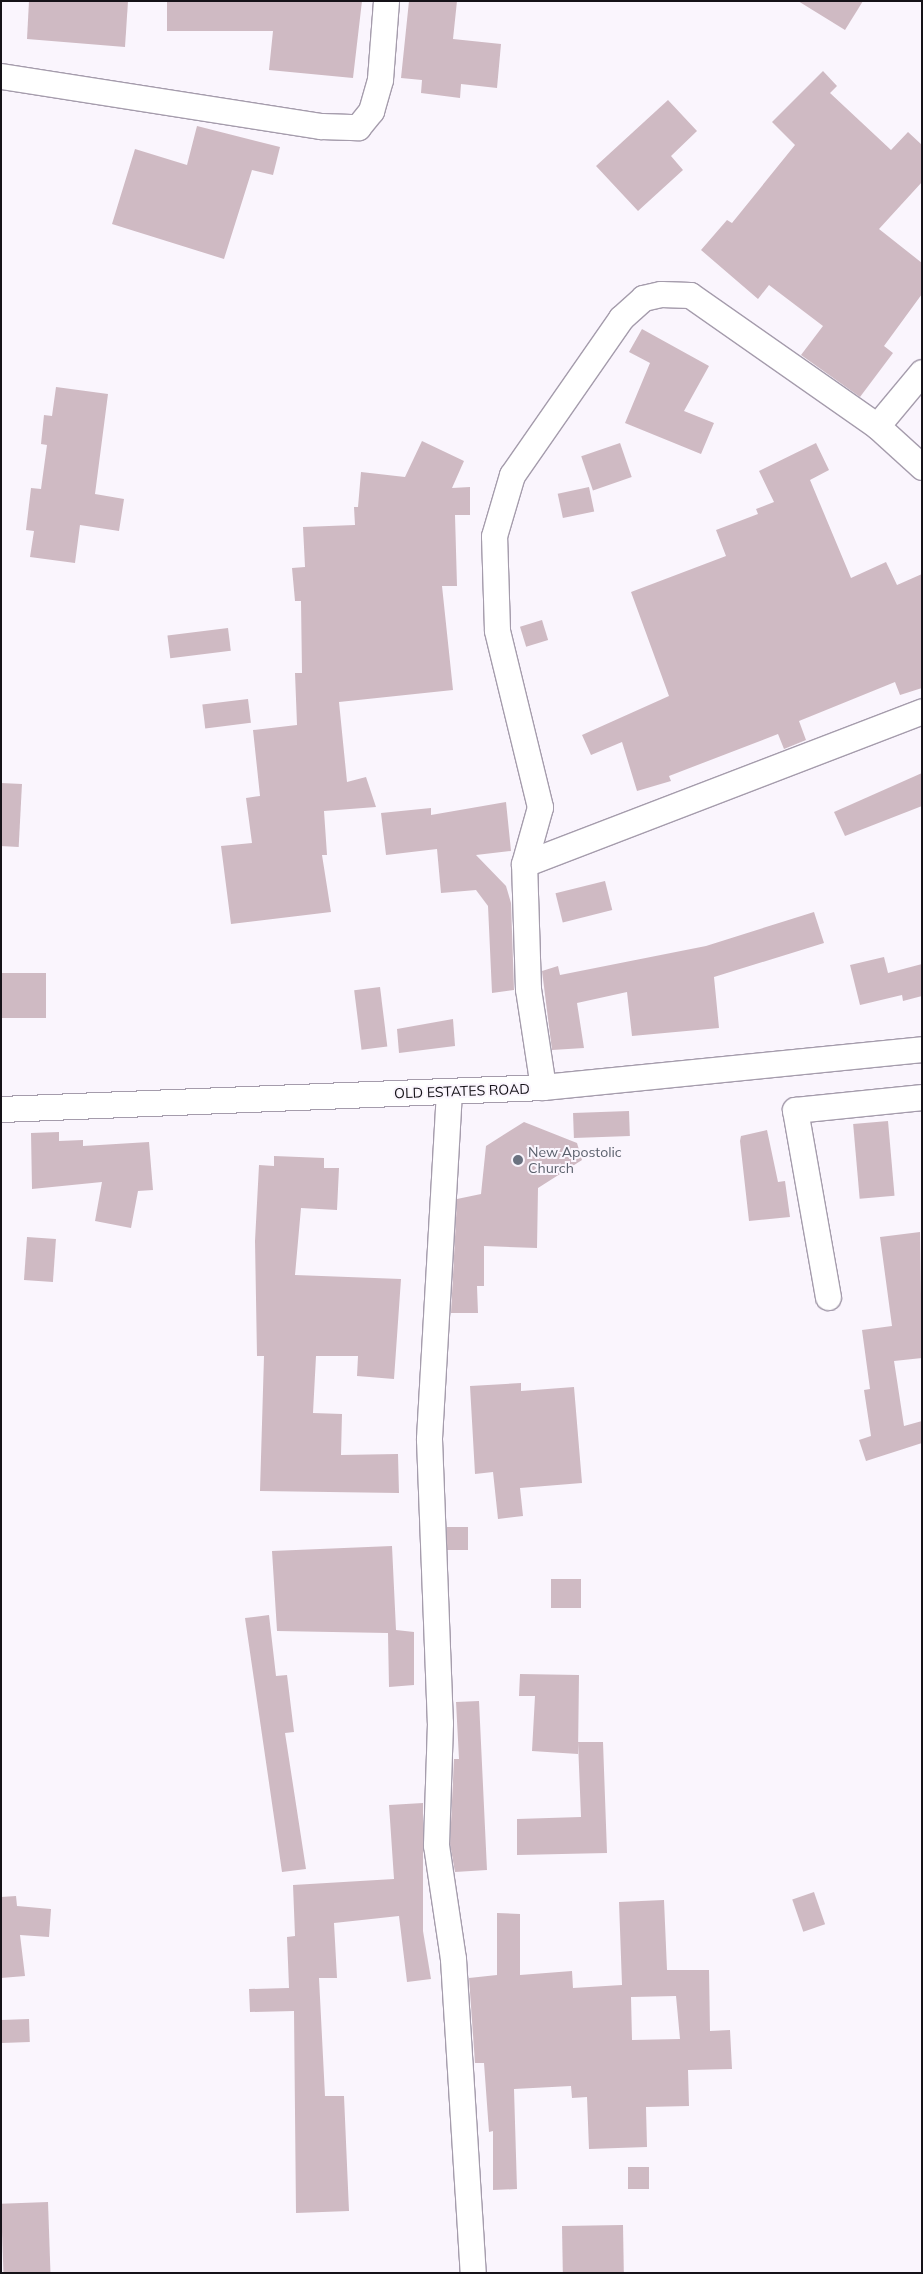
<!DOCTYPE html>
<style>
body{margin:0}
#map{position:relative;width:923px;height:2274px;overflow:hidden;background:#faf5fd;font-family:Mulish,sans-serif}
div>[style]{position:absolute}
.building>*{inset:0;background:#cfbac3;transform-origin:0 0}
.roads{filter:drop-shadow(1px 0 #a59cac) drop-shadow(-1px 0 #a59cac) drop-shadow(0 1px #a59cac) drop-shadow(0 -1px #a59cac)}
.minor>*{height:25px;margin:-12.5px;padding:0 12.5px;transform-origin:12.5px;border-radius:12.5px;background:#fff}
.dots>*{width:14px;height:14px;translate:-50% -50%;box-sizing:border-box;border:2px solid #faf5fd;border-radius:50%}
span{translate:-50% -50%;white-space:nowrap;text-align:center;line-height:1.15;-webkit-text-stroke:4px #faf5fd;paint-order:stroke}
.street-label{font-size:14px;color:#151218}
.worship-label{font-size:14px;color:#5b616d}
.left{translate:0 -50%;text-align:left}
.frame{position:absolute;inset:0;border:2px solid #151218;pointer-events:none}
</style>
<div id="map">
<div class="building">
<i style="clip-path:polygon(29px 1px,128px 1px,125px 47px,27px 39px)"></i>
<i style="clip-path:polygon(167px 1px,362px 1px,353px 78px,269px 70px,273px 31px,167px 31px)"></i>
<i style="clip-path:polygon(409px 1px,457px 1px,453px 39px,501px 44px,497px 88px,461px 84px,460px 98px,421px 93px,422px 80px,401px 78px)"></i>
<i style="clip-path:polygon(798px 1px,863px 1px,845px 30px)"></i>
<i style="clip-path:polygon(823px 71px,837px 86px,830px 93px,891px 150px,908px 132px,922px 145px,922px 182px,879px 229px,922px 263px,922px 294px,884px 346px,893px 353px,860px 397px,801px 355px,823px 326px,769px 285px,758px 299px,701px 250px,727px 220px,732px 223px,795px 145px,772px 122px)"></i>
<i style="clip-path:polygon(668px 100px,697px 131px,671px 156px,683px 170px,638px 211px,596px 166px)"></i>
<i style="clip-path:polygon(197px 126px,280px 147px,273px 175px,252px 170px,224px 259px,112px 224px,135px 149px,187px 165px)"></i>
<i style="clip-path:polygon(642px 329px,709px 366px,684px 411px,714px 423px,701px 454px,625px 423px,650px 363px,629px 352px)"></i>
<i style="clip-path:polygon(56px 387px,108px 394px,95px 494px,124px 499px,119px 531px,80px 525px,75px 563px,30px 557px,34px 531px,26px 530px,31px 488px,41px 489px,47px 445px,41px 444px,44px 415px,52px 416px)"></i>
<i style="clip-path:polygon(422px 441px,464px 461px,452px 488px,470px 487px,470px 515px,455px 515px,457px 586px,442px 586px,453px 690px,339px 702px,347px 782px,366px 777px,376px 807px,324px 811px,327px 855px,322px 855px,331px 912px,231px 924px,221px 846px,252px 843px,246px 798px,260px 796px,253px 730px,297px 725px,295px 673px,302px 673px,301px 601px,295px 601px,292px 568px,305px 567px,303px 527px,355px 525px,354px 507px,358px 507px,361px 472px,405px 477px)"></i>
<i style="left:620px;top:443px;width:36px;height:41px;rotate:71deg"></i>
<i style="clip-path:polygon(816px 443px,829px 470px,810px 480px,851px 578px,886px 562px,897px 585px,922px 574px,922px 688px,900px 695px,895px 682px,799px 721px,806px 740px,784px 749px,778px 734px,669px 776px,671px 781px,637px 791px,622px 742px,591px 755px,582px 735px,669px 696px,631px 592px,726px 556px,716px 530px,758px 514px,756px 509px,774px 502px,759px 471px)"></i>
<i style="left:589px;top:487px;width:25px;height:32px;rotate:78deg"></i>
<i style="left:542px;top:620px;width:21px;height:23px;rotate:73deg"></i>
<i style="left:228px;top:628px;width:23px;height:61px;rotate:83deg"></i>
<i style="left:248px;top:699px;width:24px;height:46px;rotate:83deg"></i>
<i style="clip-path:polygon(922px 773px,922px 806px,845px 836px,834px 812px)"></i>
<i style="left:1px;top:783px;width:21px;height:63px;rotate:3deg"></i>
<i style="clip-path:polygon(506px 802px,511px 851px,476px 855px,506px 886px,511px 903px,514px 990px,492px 993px,488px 906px,476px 890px,441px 893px,437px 849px,386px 855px,381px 813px,431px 808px,431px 815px)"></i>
<i style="left:605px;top:881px;width:30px;height:51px;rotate:76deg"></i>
<i style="clip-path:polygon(814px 912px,824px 943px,714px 977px,719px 1028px,632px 1036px,627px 992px,577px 1003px,584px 1048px,552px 1050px,542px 971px,558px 966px,560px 975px,706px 946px)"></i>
<i style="clip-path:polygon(884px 957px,888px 973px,922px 964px,922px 996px,903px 1001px,902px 995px,860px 1005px,850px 965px)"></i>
<i style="left:1px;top:973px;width:45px;height:45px"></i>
<i style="left:380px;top:987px;width:60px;height:26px;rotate:83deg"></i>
<i style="clip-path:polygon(453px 1019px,455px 1046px,399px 1053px,397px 1029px)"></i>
<i style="left:629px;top:1111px;width:25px;height:56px;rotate:88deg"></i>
<i style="left:888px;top:1121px;width:75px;height:35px;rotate:85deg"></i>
<i style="clip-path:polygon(524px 1122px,577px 1143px,582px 1160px,538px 1188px,537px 1248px,484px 1246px,484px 1286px,477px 1286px,478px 1313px,451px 1313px,457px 1199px,481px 1194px,486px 1146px)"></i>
<i style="clip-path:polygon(767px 1130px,778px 1182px,785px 1181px,790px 1217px,749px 1221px,740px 1141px,741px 1136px)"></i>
<i style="clip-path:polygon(59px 1132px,59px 1141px,83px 1140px,83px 1146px,149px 1142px,153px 1190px,138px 1191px,131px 1228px,95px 1221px,102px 1182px,32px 1189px,31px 1133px)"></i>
<i style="clip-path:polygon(274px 1156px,324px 1158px,324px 1168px,339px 1168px,337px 1210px,301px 1208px,295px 1275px,401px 1279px,394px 1379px,357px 1376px,358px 1356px,316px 1356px,313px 1413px,342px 1414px,341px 1455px,398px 1454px,399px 1493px,260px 1491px,264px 1356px,257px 1356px,255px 1241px,259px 1165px,274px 1166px)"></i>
<i style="clip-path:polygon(920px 1232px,922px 1358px,894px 1361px,904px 1426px,922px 1421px,922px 1443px,866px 1461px,859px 1440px,871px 1436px,864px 1390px,870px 1389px,862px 1330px,892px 1326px,880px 1237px)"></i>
<i style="left:27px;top:1237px;width:29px;height:43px;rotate:4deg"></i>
<i style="clip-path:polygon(521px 1383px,521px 1391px,574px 1387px,582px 1483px,520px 1488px,523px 1516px,498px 1519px,493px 1472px,475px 1474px,470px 1386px)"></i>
<i style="left:447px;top:1527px;width:21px;height:23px"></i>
<i style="clip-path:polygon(392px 1546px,396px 1630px,414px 1632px,414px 1685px,389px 1687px,388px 1633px,277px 1631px,272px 1551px)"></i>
<i style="left:551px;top:1579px;width:30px;height:29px"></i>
<i style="clip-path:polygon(269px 1615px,276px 1676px,287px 1675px,294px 1732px,285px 1733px,306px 1869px,282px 1872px,245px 1618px)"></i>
<i style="clip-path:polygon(520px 1674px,579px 1675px,578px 1754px,532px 1751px,535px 1696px,519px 1696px)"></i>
<i style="clip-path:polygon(479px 1701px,487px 1870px,455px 1872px,450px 1844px,454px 1759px,459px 1759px,456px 1702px)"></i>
<i style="clip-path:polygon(578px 1742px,603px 1742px,607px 1853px,517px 1855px,517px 1819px,581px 1817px)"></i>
<i style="clip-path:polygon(423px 1803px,423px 1931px,431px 1979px,407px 1982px,399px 1916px,334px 1923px,337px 1978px,319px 1978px,325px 2096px,344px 2096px,349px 2211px,296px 2213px,294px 2011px,250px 2012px,249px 1989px,289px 1988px,287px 1937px,295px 1936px,293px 1885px,394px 1879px,389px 1805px)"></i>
<i style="left:814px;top:1892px;width:34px;height:23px;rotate:71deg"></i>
<i style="clip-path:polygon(16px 1896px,17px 1906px,51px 1909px,49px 1937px,20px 1935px,25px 1976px,1px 1978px,1px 1897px)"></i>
<i style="clip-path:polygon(evenodd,664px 1900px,667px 1970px,709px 1970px,710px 2031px,730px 2030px,732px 2069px,688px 2070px,689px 2106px,646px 2107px,647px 2147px,589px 2149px,587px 2097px,572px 2098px,571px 2086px,514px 2089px,517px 2189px,493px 2190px,493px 2131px,489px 2132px,484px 2063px,475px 2063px,469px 1978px,497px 1975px,497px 1913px,520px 1914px,520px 1975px,572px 1971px,573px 1988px,622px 1985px,619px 1902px,664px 1900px,676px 1996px,680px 2039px,632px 2040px,631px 1997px,676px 1996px)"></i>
<i style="left:29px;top:2019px;width:23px;height:28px;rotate:88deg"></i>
<i style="left:628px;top:2167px;width:21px;height:22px"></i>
<i style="left:48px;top:2202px;width:71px;height:47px;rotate:88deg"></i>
<i style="left:623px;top:2225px;width:48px;height:61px;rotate:89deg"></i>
</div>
<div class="roads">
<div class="minor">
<i style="left:1px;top:76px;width:324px;rotate:8.9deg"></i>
<i style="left:321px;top:126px;width:37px;rotate:2deg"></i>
<i style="left:358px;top:127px;width:21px;rotate:-51deg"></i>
<i style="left:371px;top:111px;width:33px;rotate:-74deg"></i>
<i style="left:380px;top:79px;width:78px;rotate:-85.6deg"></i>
<i style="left:877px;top:426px;width:70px;rotate:-50.2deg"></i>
<i style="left:524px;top:864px;width:426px;rotate:-21deg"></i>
<i style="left:543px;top:1087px;width:99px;rotate:-98.7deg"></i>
<i style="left:528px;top:989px;width:125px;rotate:-91.8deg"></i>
<i style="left:524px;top:864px;width:59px;rotate:-74.3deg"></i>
<i style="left:540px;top:807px;width:182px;rotate:-103.7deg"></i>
<i style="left:497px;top:630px;width:94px;rotate:-91.8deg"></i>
<i style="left:494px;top:536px;width:64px;rotate:-73.6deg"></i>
<i style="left:512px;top:475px;width:191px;rotate:-55.2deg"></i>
<i style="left:621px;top:318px;width:30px;rotate:-42deg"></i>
<i style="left:643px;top:298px;width:18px;rotate:-13deg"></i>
<i style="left:661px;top:294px;width:29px;rotate:2deg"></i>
<i style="left:690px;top:295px;width:228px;rotate:35deg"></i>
<i style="left:877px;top:426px;width:61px;rotate:42.3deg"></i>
<i style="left:449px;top:1091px;width:349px;rotate:93.3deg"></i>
<i style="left:429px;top:1439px;width:284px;rotate:87.8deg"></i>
<i style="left:440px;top:1723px;width:122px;rotate:91.9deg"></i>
<i style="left:436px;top:1845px;width:115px;rotate:81.5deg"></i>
<i style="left:453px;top:1959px;width:315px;rotate:86.4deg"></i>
<i style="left:1px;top:1109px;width:542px;rotate:-2.32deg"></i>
<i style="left:543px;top:1087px;width:381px;rotate:-5.7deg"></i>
<i style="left:828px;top:1297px;width:190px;rotate:-100deg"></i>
<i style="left:795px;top:1110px;width:128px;rotate:-5.8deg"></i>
</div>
</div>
<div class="dots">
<i style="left:518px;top:1160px;background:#6b7280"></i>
</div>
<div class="street-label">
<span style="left:462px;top:1091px;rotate:-2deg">OLD ESTATES ROAD</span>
</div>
<div class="worship-label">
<span class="left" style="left:528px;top:1160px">New Apostolic<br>Church</span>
</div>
<div class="frame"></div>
</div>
